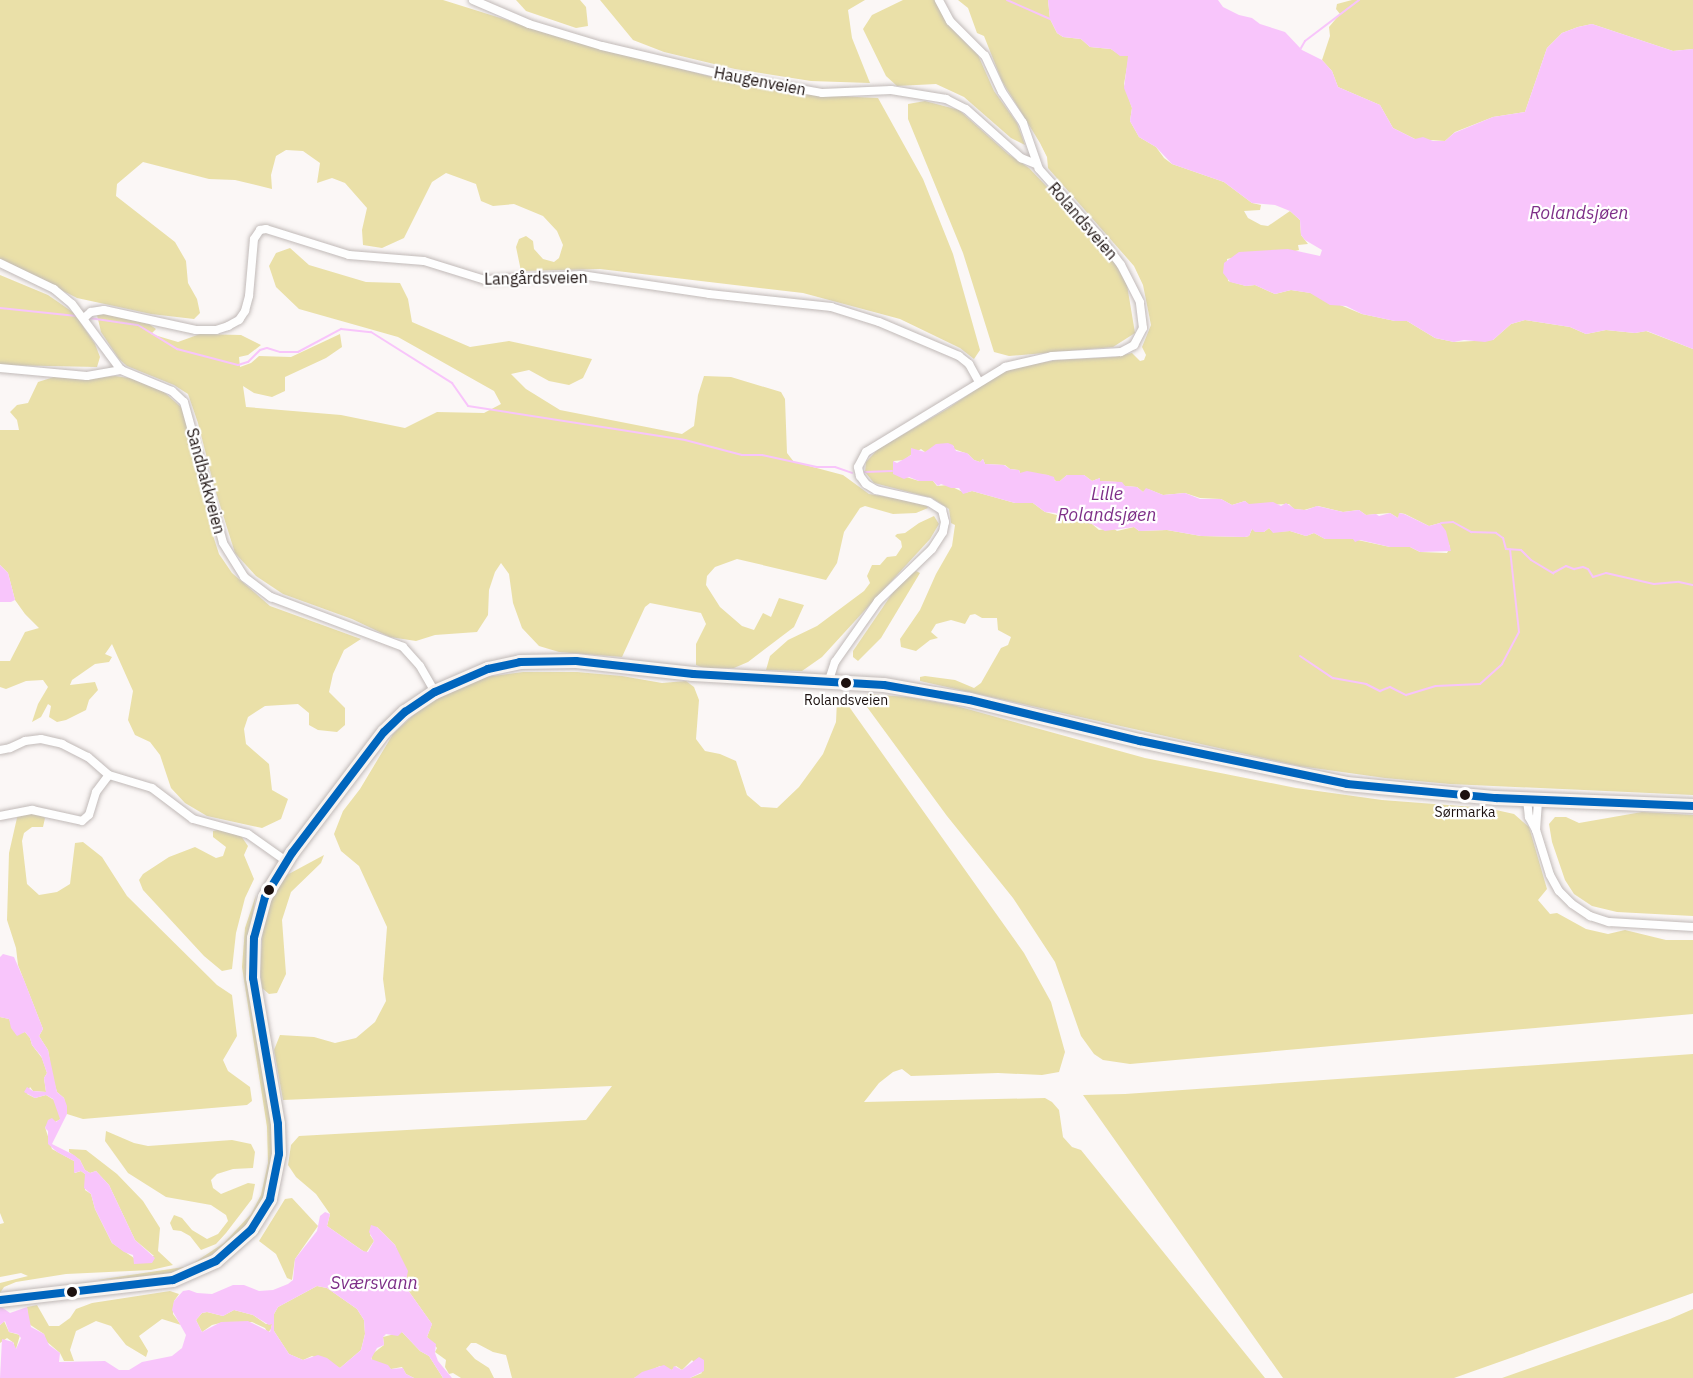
<!DOCTYPE html>
<html>
<head>
<meta charset="utf-8">
<style>
	body { margin:0 }
	#map { position:relative; width:1693px; height:1378px; overflow:hidden; background:#fbf7f6; font-family:"IBM Plex Sans",sans-serif }
	div>[style] { position:absolute }
	.green>* { inset:0; background:#eae0a8 }
	.water>* { inset:0; background:#f8c5fb }
	.stream>* { height:2px; margin:-1px; padding:0 1px; transform-origin:1px; border-radius:1px; background:#f8c5fb }
	.roads { filter:drop-shadow(0 0 2px #c1bab8) drop-shadow(0 0 2px #c1bab8) }
	.minor>* { height:8px; margin:-4px; padding:0 4px; transform-origin:4px; border-radius:4px; background:#fefefe }
	.primary>* { height:14px; margin:-7px; padding:0 7px; transform-origin:7px; border-radius:7px; background:#f7f3f0 }
	.bus-1>* { height:8px; margin:-4px; padding:0 4px; transform-origin:4px; border-radius:4px; background:#0065bd }
	.dots>* { width:16px; height:16px; translate:-50% -50%; box-sizing:border-box; border:3px solid #fff; border-radius:50% }
	span { translate:-50% -50%; white-space:nowrap; text-align:center; line-height:1.15; -webkit-text-stroke:4.5px #fff; paint-order:stroke }
	.bus-label { font-size:14px; color:#1c110f }
	.street-label { font-size:16px; color:#1c110f }
	.water-label { font-size:18px; color:#7e2f88; font-style:italic }
</style>
</head>
<body>
<div id="map">
	<div class="green">
		<i style="clip-path:polygon(0 0,443px 0,583px 44px,736px 83px,836px 96px,878px 98px,923px 179px,953px 254px,980px 350px,974px 359px,960px 348px,900px 319px,803px 293px,600px 269px,521px 271px,516px 247px,519px 239px,526px 236px,533px 241px,534px 249px,543px 259px,554px 262px,559px 258px,563px 245px,557px 231px,543px 216px,514px 204px,493px 206px,481px 201px,476px 184px,446px 173px,432px 182px,404px 238px,382px 248px,363px 245px,362px 230px,367px 208px,345px 183px,332px 178px,317px 183px,320px 163px,303px 151px,286px 150px,276px 156px,271px 175px,272px 189px,235px 180px,209px 179px,143px 162px,117px 184px,116px 196px,175px 242px,186px 261px,188px 283px,197px 299px,200px 313px,194px 319px,151px 314px,77px 298px,0 259px)"></i>
		<i style="clip-path:polygon(516px 0,580px 0,586px 7px,588px 26px,576px 28px,526px 11px)"></i>
		<i style="clip-path:polygon(600px 0,865px 0,848px 10px,852px 38px,870px 83px,811px 81px,735px 69px,664px 52px,633px 40px)"></i>
		<i style="clip-path:polygon(903px 0,935px 0,948px 25px,978px 55px,994px 91px,1017px 123px,1025px 145px,1011px 138px,964px 97px,936px 84px,897px 86px,886px 76px,863px 29px,872px 15px)"></i>
		<i style="clip-path:polygon(evenodd,958px 0,1048px 0,1050px 19px,1057px 33px,1063px 37px,1081px 39px,1090px 47px,1111px 49px,1120px 55px,1129px 56px,1124px 84px,1132px 108px,1130px 121px,1139px 137px,1156px 147px,1164px 158px,1172px 164px,1224px 182px,1252px 203px,1261px 205px,1260px 210px,1244px 211px,1248px 218px,1261px 225px,1268px 226px,1290px 211px,1300px 220px,1301px 235px,1308px 244px,1298px 245px,1299px 250px,1295px 251px,1264px 251px,1227px 259px,1228px 281px,1246px 286px,1255px 285px,1275px 294px,1291px 290px,1311px 293px,1362px 314px,1395px 321px,1407px 321px,1435px 338px,1454px 342px,1493px 340px,1511px 324px,1525px 320px,1570px 327px,1586px 334px,1606px 330px,1635px 333px,1646px 331px,1693px 349px,1693px 795px,1450px 784px,1385px 778px,1299px 766px,920px 681px,920px 677px,925px 676px,955px 680px,974px 688px,981px 683px,1001px 648px,1008px 645px,1011px 637px,998px 630px,997px 618px,982px 618px,975px 614px,970px 615px,965px 624px,951px 620px,936px 624px,931px 632px,938px 638px,930px 640px,916px 651px,901px 647px,900px 639px,920px 610px,936px 574px,952px 546px,955px 525px,951px 523px,949px 509px,932px 498px,874px 483px,865px 472px,866px 462px,878px 449px,947px 409px,999px 374px,1021px 366px,1057px 360px,1115px 357px,1132px 353px,1140px 361px,1144px 360px,1146px 355px,1142px 347px,1151px 325px,1143px 285px,1134px 266px,1048px 168px,1047px 157px,1040px 143px,1002px 81px,984px 36px,977px 33px,968px 8px,958px 0,954px 446px,954px 449px,968px 454px,974px 460px,980px 462px,983px 459px,985px 464px,1005px 465px,1010px 469px,1019px 470px,1020px 473px,1048px 475px,1056px 481px,1060px 481px,1067px 475px,1084px 475px,1092px 481px,1100px 478px,1100px 481px,1118px 482px,1125px 486px,1137px 487px,1143px 492px,1148px 489px,1163px 495px,1185px 493px,1200px 498px,1221px 499px,1232px 505px,1245px 501px,1249px 505px,1260px 505px,1289px 504px,1294px 509px,1304px 510px,1318px 506px,1343px 512px,1359px 510px,1366px 515px,1390px 513px,1398px 518px,1400px 513px,1405px 514px,1429px 526px,1440px 523px,1450px 547px,1447px 553px,1420px 552px,1410px 547px,1390px 547px,1353px 539px,1325px 539px,1314px 533px,1306px 536px,1290px 531px,1273px 532px,1269px 528px,1264px 532px,1252px 529px,1249px 536px,1245px 537px,1201px 536px,1167px 530px,1139px 531px,1134px 527px,1117px 531px,1113px 528px,1099px 530px,1092px 524px,1045px 512px,1033px 503px,1015px 503px,972px 491px,965px 493px,948px 485px,937px 486px,933px 481px,919px 481px,893px 473px,894px 461px,904px 460px,912px 454px,914px 449px,916px 452px,921px 449px,925px 452px,954px 446px)"></i>
		<i style="clip-path:polygon(1352px 0,1693px 0,1693px 49px,1673px 51px,1592px 24px,1578px 27px,1562px 33px,1547px 48px,1525px 112px,1493px 117px,1455px 132px,1445px 141px,1415px 139px,1393px 128px,1380px 105px,1338px 87px,1332px 71px,1322px 60px,1330px 36px,1329px 27px,1340px 14px,1336px 9px,1337px 4px)"></i>
		<i style="clip-path:polygon(925px 101px,959px 110px,1008px 154px,1029px 168px,1050px 190px,1116px 265px,1127px 285px,1135px 333px,1113px 347px,1009px 356px,994px 352px,963px 253px,908px 119px,908px 104px)"></i>
		<i style="clip-path:polygon(290px 248px,309px 265px,366px 282px,400px 283px,408px 299px,412px 322px,470px 347px,509px 341px,592px 359px,583px 378px,569px 385px,549px 381px,529px 370px,511px 374px,526px 389px,560px 410px,682px 434px,694px 426px,698px 395px,704px 376px,731px 377px,781px 392px,785px 399px,787px 453px,794px 462px,843px 475px,869px 494px,924px 503px,928px 508px,916px 513px,893px 514px,865px 506px,860px 508px,844px 532px,837px 563px,826px 580px,737px 559px,715px 567px,707px 576px,706px 585px,720px 607px,742px 626px,754px 630px,763px 613px,771px 617px,779px 598px,804px 605px,794px 627px,748px 662px,734px 668px,706px 669px,696px 665px,696px 644px,706px 624px,701px 613px,650px 603px,645px 607px,622px 657px,559px 652px,539px 646px,522px 628px,513px 603px,509px 574px,501px 563px,495px 572px,489px 590px,488px 615px,477px 632px,435px 635px,416px 641px,390px 637px,352px 619px,283px 594px,256px 576px,235px 553px,214px 486px,198px 423px,188px 394px,174px 385px,127px 366px,119px 359px,101px 332px,97px 315px,104px 313px,149px 324px,156px 329px,151px 334px,178px 342px,200px 334px,241px 335px,261px 345px,248px 355px,239px 357px,240px 367px,251px 363px,259px 356px,291px 357px,340px 334px,342px 347px,326px 358px,285px 377px,285px 391px,272px 397px,254px 393px,243px 386px,246px 407px,341px 415px,405px 428px,437px 412px,484px 413px,501px 404px,494px 391px,398px 337px,299px 309px,276px 287px,269px 266px,276px 253px)"></i>
		<i style="clip-path:polygon(0 275px,48px 295px,74px 313px,95px 344px,100px 357px,97px 367px,0 365px)"></i>
		<i style="clip-path:polygon(115px 376px,136px 379px,164px 392px,182px 408px,194px 446px,209px 523px,219px 554px,232px 573px,270px 606px,361px 639px,344px 650px,333px 674px,329px 692px,345px 708px,345px 725px,337px 732px,318px 730px,309px 725px,309px 713px,298px 704px,265px 706px,248px 717px,244px 729px,246px 744px,269px 764px,272px 790px,288px 799px,281px 819px,262px 828px,207px 816px,185px 803px,171px 788px,160px 755px,150px 742px,135px 735px,128px 720px,133px 691px,112px 644px,105px 654px,112px 657px,109px 662px,95px 664px,72px 680px,70px 685px,95px 682px,98px 690px,89px 700px,86px 710px,66px 720px,57px 722px,49px 717px,51px 706px,48px 704px,41px 717px,32px 722px,38px 704px,48px 687px,43px 680px,26px 681px,6px 689px,0 687px,0 661px,10px 661px,25px 632px,39px 628px,25px 614px,15px 600px,8px 573px,0 565px,0 494px,25px 500px,0 494px,0 430px,19px 430px,17px 420px,10px 412px,17px 405px,28px 403px,38px 382px,54px 377px,84px 379px)"></i>
		<i style="clip-path:polygon(934px 516px,939px 524px,930px 539px,822px 657px,802px 671px,766px 670px,770px 656px,788px 640px,817px 626px,864px 591px,870px 583px,867px 576px,872px 565px,880px 565px,887px 557px,896px 556px,902px 547px,901px 541px,895px 536px,897px 534px,905px 533px,919px 523px)"></i>
		<i style="clip-path:polygon(916px 571px,920px 573px,881px 638px,858px 661px,853px 657px,853px 651px,900px 582px)"></i>
		<i style="clip-path:polygon(523px 672px,577px 672px,622px 676px,662px 683px,686px 681px,694px 687px,699px 700px,696px 739px,705px 751px,720px 754px,736px 761px,747px 795px,761px 807px,777px 808px,799px 787px,823px 754px,836px 722px,837px 700px,845px 701px,1024px 953px,1051px 1002px,1065px 1052px,1059px 1072px,1042px 1075px,998px 1073px,911px 1076px,902px 1069px,893px 1072px,879px 1083px,864px 1102px,1045px 1098px,1052px 1102px,1059px 1110px,1063px 1137px,1072px 1147px,1081px 1150px,1265px 1378px,690px 1378px,702px 1373px,692px 1360px,682px 1370px,676px 1366px,672px 1370px,660px 1366px,634px 1378px,512px 1378px,506px 1355px,493px 1352px,476px 1343px,471px 1343px,466px 1349px,475px 1359px,489px 1368px,494px 1378px,461px 1378px,453px 1373px,449px 1374px,445px 1367px,446px 1360px,435px 1352px,437px 1348px,427px 1337px,432px 1324px,405px 1286px,408px 1279px,395px 1245px,377px 1227px,370px 1235px,374px 1241px,366px 1253px,327px 1226px,330px 1214px,316px 1194px,296px 1177px,288px 1165px,291px 1145px,299px 1136px,586px 1120px,612px 1086px,283px 1100px,274px 1050px,280px 1035px,314px 1037px,335px 1043px,356px 1038px,375px 1022px,386px 1001px,383px 979px,387px 927px,359px 866px,341px 851px,334px 834px,343px 811px,360px 789px,393px 734px,420px 709px,450px 692px,485px 677px)"></i>
		<i style="clip-path:polygon(868px 694px,908px 697px,953px 705px,1145px 758px,1296px 788px,1382px 800px,1487px 808px,1514px 814px,1529px 827px,1547px 889px,1538px 900px,1550px 914px,1557px 913px,1586px 929px,1608px 934px,1625px 930px,1666px 940px,1693px 940px,1693px 1014px,1130px 1064px,1103px 1060px,1094px 1054px,1081px 1036px,1055px 962px,1013px 898px,947px 816px,867px 707px,863px 699px)"></i>
		<i style="clip-path:polygon(19px 809px,31px 809px,45px 818px,43px 827px,32px 827px,24px 833px,22px 841px,27px 884px,39px 895px,57px 892px,70px 884px,75px 843px,83px 842px,102px 857px,127px 896px,217px 985px,232px 995px,237px 1036px,223px 1060px,228px 1071px,250px 1087px,252px 1101px,247px 1105px,83px 1119px,67px 1114px,64px 1098px,57px 1092px,52px 1075px,48px 1050px,39px 1036px,43px 1029px,18px 965px,16px 948px,7px 920px,9px 853px)"></i>
		<i style="clip-path:polygon(1642px 812px,1693px 815px,1693px 916px,1617px 912px,1592px 906px,1574px 894px,1565px 880px,1552px 842px,1549px 824px,1555px 817px,1566px 817px,1579px 823px)"></i>
		<i style="clip-path:polygon(222px 829px,239px 833px,248px 846px,244px 855px,254px 879px,245px 898px,236px 933px,232px 969px,222px 971px,204px 956px,143px 890px,139px 880px,143px 874px,169px 857px,195px 847px,216px 858px,223px 856px,226px 847px,213px 837px,213px 831px)"></i>
		<i style="clip-path:polygon(324px 855px,321px 863px,291px 892px,282px 920px,286px 974px,277px 993px,269px 994px,262px 988px,260px 972px,263px 925px,272px 896px,285px 876px)"></i>
		<i style="clip-path:polygon(256px 895px,250px 931px,275px 1146px,272px 1176px,258px 1211px,235px 1241px,198px 1265px,195px 1262px,224px 1243px,251px 1214px,261px 1195px,268px 1163px,267px 1127px,242px 967px,245px 928px)"></i>
		<i style="clip-path:polygon(0 1017px,9px 1019px,16px 1034px,25px 1032px,30px 1038px,32px 1045px,42px 1058px,47px 1073px,44px 1078px,46px 1092px,33px 1091px,30px 1087px,27px 1094px,35px 1098px,46px 1095px,54px 1100px,61px 1119px,45px 1127px,52px 1149px,74px 1161px,75px 1173px,81px 1171px,85px 1174px,85px 1190px,91px 1194px,95px 1209px,112px 1243px,134px 1258px,154px 1256px,135px 1240px,109px 1185px,96px 1171px,90px 1173px,85px 1170px,80px 1160px,69px 1152px,69px 1149px,86px 1150px,117px 1174px,143px 1201px,160px 1228px,158px 1251px,173px 1265px,151px 1270px,66px 1274px,16px 1282px,4px 1287px,0 1293px,0 1283px,28px 1276px,21px 1273px,0 1277px,0 1224px,4px 1223px,0 1213px)"></i>
		<i style="clip-path:polygon(1693px 1054px,1693px 1293px,1454px 1378px,1283px 1378px,1083px 1095px,1125px 1094px)"></i>
		<i style="clip-path:polygon(106px 1131px,134px 1143px,148px 1146px,232px 1140px,251px 1144px,255px 1152px,253px 1168px,233px 1169px,217px 1174px,211px 1180px,213px 1188px,221px 1194px,248px 1183px,255px 1184px,252px 1199px,226px 1233px,216px 1244px,201px 1250px,190px 1236px,181px 1231px,173px 1230px,170px 1223px,174px 1215px,182px 1218px,192px 1230px,207px 1239px,218px 1234px,228px 1221px,226px 1215px,211px 1205px,166px 1197px,128px 1173px,105px 1141px)"></i>
		<i style="clip-path:polygon(292px 1198px,318px 1226px,295px 1259px,292px 1280px,287px 1278px,276px 1254px,259px 1241px,285px 1199px)"></i>
		<i style="clip-path:polygon(184px 1267px,184px 1270px,162px 1277px,97px 1280px)"></i>
		<i style="clip-path:polygon(317px 1286px,327px 1288px,357px 1309px,364px 1320px,365px 1334px,361px 1350px,340px 1368px,312px 1356px,303px 1360px,289px 1354px,274px 1331px,274px 1314px,278px 1307px)"></i>
		<i style="clip-path:polygon(170px 1291px,179px 1294px,174px 1301px,173px 1314px,181px 1325px,162px 1319px,139px 1336px,148px 1351px,146px 1357px,126px 1345px,111px 1326px,96px 1321px,76px 1331px,70px 1350px,74px 1361px,64px 1361px,60px 1353px,46px 1341px,44px 1334px,29px 1324px,27px 1307px,37px 1305px,49px 1326px,59px 1326px,70px 1318px,76px 1309px,92px 1303px)"></i>
		<i style="clip-path:polygon(1693px 1309px,1693px 1378px,1502px 1378px,1670px 1319px)"></i>
		<i style="clip-path:polygon(234px 1310px,253px 1315px,266px 1324px,272px 1324px,271px 1329px,268px 1333px,265px 1328px,252px 1322px,224px 1322px,212px 1325px,202px 1332px,196px 1320px,202px 1313px,207px 1312px,223px 1316px)"></i>
		<i style="clip-path:polygon(4px 1321px,9px 1332px,20px 1335px,16px 1349px,13px 1347px,14px 1343px,7px 1338px,0 1343px,0 1325px)"></i>
		<i style="clip-path:polygon(402px 1332px,420px 1351px,429px 1356px,443px 1378px,414px 1378px,406px 1374px,402px 1367px,391px 1369px,372px 1361px,371px 1355px,384px 1345px,383px 1337px)"></i>
	</div>
	<div class="water">
		<i style="clip-path:polygon(1048px 0,1218px 0,1223px 7px,1239px 15px,1252px 18px,1260px 24px,1285px 32px,1302px 50px,1322px 60px,1332px 71px,1338px 87px,1380px 105px,1393px 128px,1415px 139px,1423px 137px,1433px 141px,1445px 141px,1454px 133px,1493px 117px,1525px 112px,1547px 48px,1562px 33px,1578px 27px,1592px 24px,1673px 51px,1693px 49px,1693px 349px,1647px 331px,1635px 333px,1606px 330px,1586px 334px,1570px 327px,1525px 320px,1511px 324px,1493px 340px,1485px 342px,1464px 340px,1454px 342px,1435px 338px,1407px 321px,1395px 321px,1362px 314px,1346px 306px,1330px 305px,1310px 293px,1291px 290px,1275px 294px,1255px 285px,1246px 286px,1230px 282px,1223px 273px,1224px 263px,1239px 252px,1288px 249px,1320px 256px,1322px 250px,1305px 240px,1301px 235px,1300px 220px,1290px 211px,1275px 205px,1252px 203px,1224px 182px,1172px 164px,1156px 147px,1139px 137px,1130px 121px,1132px 108px,1124px 88px,1128px 56px,1120px 56px,1111px 49px,1090px 47px,1081px 39px,1063px 37px,1057px 33px,1050px 19px)"></i>
		<i style="clip-path:polygon(948px 443px,953px 445px,956px 451px,967px 453px,974px 460px,980px 462px,983px 459px,985px 464px,1004px 465px,1010px 469px,1019px 470px,1020px 473px,1027px 471px,1048px 475px,1054px 477px,1055px 481px,1060px 481px,1067px 475px,1084px 475px,1092px 481px,1100px 478px,1100px 481px,1122px 482px,1125px 486px,1137px 487px,1143px 492px,1146px 488px,1163px 495px,1185px 493px,1200px 499px,1221px 499px,1232px 505px,1245px 501px,1249px 504px,1273px 502px,1281px 506px,1286px 503px,1295px 509px,1306px 510px,1317px 506px,1343px 512px,1359px 510px,1366px 515px,1376px 514px,1379px 516px,1390px 513px,1398px 518px,1399px 513px,1404px 514px,1429px 526px,1440px 523px,1446px 531px,1451px 551px,1420px 552px,1410px 547px,1390px 547px,1360px 540px,1355px 542px,1353px 539px,1325px 539px,1314px 533px,1306px 536px,1290px 531px,1273px 533px,1269px 528px,1264px 532px,1255px 532px,1252px 529px,1249px 536px,1245px 537px,1201px 536px,1167px 530px,1139px 531px,1134px 527px,1105px 531px,1092px 524px,1061px 518px,1056px 513px,1045px 512px,1033px 503px,1015px 503px,972px 491px,963px 494px,959px 488px,951px 488px,941px 484px,938px 486px,933px 481px,919px 481px,909px 477px,904px 479px,893px 474px,893px 461px,897px 463px,911px 455px,911px 448px,925px 452px,936px 444px)"></i>
		<i style="clip-path:polygon(0 565px,8px 573px,15px 600px,11px 602px,0 602px)"></i>
		<i style="clip-path:polygon(3px 954px,14px 957px,24px 980px,43px 1029px,39px 1036px,48px 1050px,57px 1092px,64px 1098px,67px 1106px,67px 1114px,52px 1144px,74px 1155px,80px 1160px,85px 1170px,90px 1173px,96px 1171px,109px 1185px,135px 1240px,155px 1258px,152px 1263px,134px 1264px,133px 1255px,124px 1252px,112px 1243px,95px 1209px,91px 1194px,84px 1188px,85px 1174px,81px 1171px,74px 1173px,74px 1161px,57px 1152px,48px 1144px,48px 1131px,45px 1128px,48px 1120px,52px 1118px,56px 1122px,60px 1119px,53px 1099px,46px 1095px,35px 1098px,24px 1092px,27px 1087px,33px 1091px,46px 1092px,44px 1078px,47px 1073px,41px 1056px,32px 1045px,30px 1038px,25px 1032px,17px 1036px,11px 1028px,9px 1019px,0 1017px,0 957px)"></i>
		<i style="clip-path:polygon(evenodd,325px 1212px,330px 1214px,327px 1226px,363px 1251px,368px 1252px,374px 1241px,369px 1232px,371px 1225px,377px 1227px,395px 1245px,408px 1271px,405px 1286px,432px 1324px,427px 1337px,436px 1344px,435px 1353px,438px 1361px,452px 1378px,443px 1378px,429px 1356px,420px 1351px,402px 1332px,398px 1336px,386px 1334px,383px 1337px,384px 1345px,377px 1348px,371px 1359px,388px 1365px,391px 1369px,403px 1368px,406px 1374px,414px 1378px,0 1378px,2px 1339px,13px 1342px,16px 1349px,21px 1338px,18px 1334px,9px 1332px,5px 1321px,0 1325px,0 1306px,10px 1313px,27px 1307px,31px 1327px,44px 1334px,49px 1345px,60px 1353px,59px 1362px,105px 1361px,119px 1370px,129px 1370px,142px 1362px,172px 1356px,182px 1348px,186px 1335px,172px 1310px,174px 1301px,183px 1291px,189px 1290px,197px 1293px,212px 1294px,233px 1285px,244px 1285px,259px 1291px,273px 1290px,288px 1284px,293px 1280px,295px 1259px,317px 1231px,320px 1216px,325px 1212px,317px 1286px,327px 1288px,357px 1309px,364px 1320px,365px 1334px,361px 1350px,340px 1368px,327px 1358px,318px 1355px,303px 1360px,289px 1354px,274px 1331px,274px 1314px,278px 1307px,317px 1286px,325px 1212px,234px 1310px,253px 1315px,269px 1325px,272px 1324px,270px 1332px,248px 1321px,221px 1322px,202px 1332px,196px 1320px,202px 1313px,207px 1312px,223px 1316px,234px 1310px)"></i>
		<i style="clip-path:polygon(699px 1357px,704px 1360px,704px 1371px,690px 1378px,634px 1378px,642px 1372px,664px 1365px,672px 1370px,674px 1366px,682px 1370px)"></i>
	</div>
	<div class="stream">
		<i style="left:1007px;top:0;width:47px;rotate:23.8deg"></i>
		<i style="left:1301px;top:48px;width:8px;rotate:-60deg"></i>
		<i style="left:1305px;top:41px;width:68px;rotate:-37.2deg"></i>
		<i style="left:0;top:308px;width:77px;rotate:5.9deg"></i>
		<i style="left:89px;top:318px;width:49px;rotate:8.1deg"></i>
		<i style="left:138px;top:325px;width:46px;rotate:31.6deg"></i>
		<i style="left:177px;top:349px;width:63px;rotate:14.7deg"></i>
		<i style="left:238px;top:365px;width:10px;rotate:-17deg"></i>
		<i style="left:248px;top:362px;width:17px;rotate:-45deg"></i>
		<i style="left:260px;top:350px;width:7px;rotate:-16deg"></i>
		<i style="left:267px;top:348px;width:14px;rotate:17deg"></i>
		<i style="left:280px;top:352px;width:18px"></i>
		<i style="left:298px;top:352px;width:49px;rotate:-28.1deg"></i>
		<i style="left:341px;top:329px;width:30px;rotate:6deg"></i>
		<i style="left:371px;top:332px;width:96px;rotate:32.2deg"></i>
		<i style="left:452px;top:383px;width:28px;rotate:55deg"></i>
		<i style="left:468px;top:406px;width:220px;rotate:8.9deg"></i>
		<i style="left:685px;top:440px;width:59px;rotate:14.7deg"></i>
		<i style="left:742px;top:455px;width:20px"></i>
		<i style="left:762px;top:455px;width:56px;rotate:12.3deg"></i>
		<i style="left:817px;top:467px;width:18px"></i>
		<i style="left:835px;top:467px;width:18px;rotate:19deg"></i>
		<i style="left:865px;top:472px;width:27px;rotate:-2deg"></i>
		<i style="left:1441px;top:523px;width:12px;rotate:-5deg"></i>
		<i style="left:1453px;top:522px;width:21px;rotate:29deg"></i>
		<i style="left:1471px;top:532px;width:25px;rotate:2deg"></i>
		<i style="left:1496px;top:533px;width:9px;rotate:36deg"></i>
		<i style="left:1503px;top:538px;width:11px;rotate:75deg"></i>
		<i style="left:1506px;top:549px;width:15px;rotate:4deg"></i>
		<i style="left:1521px;top:550px;width:14px;rotate:45deg"></i>
		<i style="left:1531px;top:560px;width:26px;rotate:31deg"></i>
		<i style="left:1553px;top:573px;width:15px;rotate:-28deg"></i>
		<i style="left:1566px;top:566px;width:9px;rotate:21deg"></i>
		<i style="left:1574px;top:569px;width:9px;rotate:-13deg"></i>
		<i style="left:1583px;top:567px;width:5px;rotate:22deg"></i>
		<i style="left:1588px;top:569px;width:9px;rotate:58deg"></i>
		<i style="left:1593px;top:577px;width:14px;rotate:-17deg"></i>
		<i style="left:1606px;top:573px;width:49px;rotate:12.9deg"></i>
		<i style="left:1654px;top:584px;width:25px;rotate:-5deg"></i>
		<i style="left:1679px;top:582px;width:14px;rotate:12deg"></i>
		<i style="left:1300px;top:656px;width:40px;rotate:34deg"></i>
		<i style="left:1333px;top:678px;width:34px;rotate:10deg"></i>
		<i style="left:1366px;top:684px;width:16px;rotate:27deg"></i>
		<i style="left:1380px;top:691px;width:11px;rotate:-22deg"></i>
		<i style="left:1390px;top:687px;width:18px;rotate:27deg"></i>
		<i style="left:1406px;top:695px;width:31px;rotate:-17deg"></i>
		<i style="left:1436px;top:686px;width:44px;rotate:-2.6deg"></i>
		<i style="left:1480px;top:684px;width:30px;rotate:-42deg"></i>
		<i style="left:1502px;top:664px;width:36px;rotate:-62deg"></i>
		<i style="left:1519px;top:632px;width:83px;rotate:-96.2deg"></i>
	</div>
	<div class="roads">
		<div class="minor">
			<i style="left:473px;top:0;width:61px;rotate:23.2deg"></i>
			<i style="left:529px;top:24px;width:76px;rotate:16.8deg"></i>
			<i style="left:602px;top:46px;width:135px;rotate:13.3deg"></i>
			<i style="left:733px;top:77px;width:90px;rotate:10.2deg"></i>
			<i style="left:822px;top:93px;width:69px;rotate:-2.5deg"></i>
			<i style="left:891px;top:90px;width:56px;rotate:9.3deg"></i>
			<i style="left:946px;top:99px;width:22px;rotate:27deg"></i>
			<i style="left:966px;top:109px;width:74px;rotate:41.7deg"></i>
			<i style="left:1021px;top:158px;width:16px;rotate:22deg"></i>
			<i style="left:0;top:263px;width:60px;rotate:25.7deg"></i>
			<i style="left:54px;top:289px;width:23px;rotate:40deg"></i>
			<i style="left:72px;top:304px;width:82px;rotate:53.4deg"></i>
			<i style="left:121px;top:370px;width:55px;rotate:22.4deg"></i>
			<i style="left:172px;top:391px;width:16px;rotate:43deg"></i>
			<i style="left:184px;top:402px;width:146px;rotate:74.5deg"></i>
			<i style="left:223px;top:543px;width:40px;rotate:58deg"></i>
			<i style="left:244px;top:577px;width:34px;rotate:37deg"></i>
			<i style="left:271px;top:597px;width:141px;rotate:20.7deg"></i>
			<i style="left:403px;top:647px;width:25px;rotate:48deg"></i>
			<i style="left:420px;top:666px;width:30px;rotate:60deg"></i>
			<i style="left:84px;top:318px;width:9px;rotate:-41deg"></i>
			<i style="left:91px;top:312px;width:13px;rotate:-9deg"></i>
			<i style="left:104px;top:310px;width:94px;rotate:12.3deg"></i>
			<i style="left:196px;top:330px;width:20px"></i>
			<i style="left:216px;top:330px;width:13px;rotate:-18deg"></i>
			<i style="left:228px;top:326px;width:13px;rotate:-29deg"></i>
			<i style="left:239px;top:320px;width:11px;rotate:-56deg"></i>
			<i style="left:245px;top:311px;width:16px;rotate:-75deg"></i>
			<i style="left:249px;top:296px;width:57px;rotate:-85deg"></i>
			<i style="left:254px;top:239px;width:11px;rotate:-56deg"></i>
			<i style="left:260px;top:230px;width:6px;rotate:-9deg"></i>
			<i style="left:266px;top:229px;width:87px;rotate:17.4deg"></i>
			<i style="left:349px;top:255px;width:75px;rotate:4.6deg"></i>
			<i style="left:424px;top:261px;width:64px;rotate:17.3deg"></i>
			<i style="left:485px;top:280px;width:96px;rotate:-3deg"></i>
			<i style="left:581px;top:275px;width:129px;rotate:8.4deg"></i>
			<i style="left:709px;top:294px;width:123px;rotate:6.1deg"></i>
			<i style="left:831px;top:307px;width:50px;rotate:17.4deg"></i>
			<i style="left:879px;top:322px;width:87px;rotate:23deg"></i>
			<i style="left:959px;top:356px;width:13px;rotate:39deg"></i>
			<i style="left:969px;top:364px;width:21px;rotate:61deg"></i>
			<i style="left:0;top:368px;width:87px;rotate:5.3deg"></i>
			<i style="left:87px;top:376px;width:35px;rotate:-10deg"></i>
			<i style="left:829px;top:680px;width:19px;rotate:-72deg"></i>
			<i style="left:835px;top:662px;width:75px;rotate:-54.8deg"></i>
			<i style="left:878px;top:601px;width:75px;rotate:-43.9deg"></i>
			<i style="left:932px;top:549px;width:20px;rotate:-57deg"></i>
			<i style="left:943px;top:532px;width:10px;rotate:-79deg"></i>
			<i style="left:945px;top:522px;width:12px;rotate:-104deg"></i>
			<i style="left:942px;top:510px;width:15px;rotate:-148deg"></i>
			<i style="left:929px;top:502px;width:54px;rotate:-167.2deg"></i>
			<i style="left:876px;top:490px;width:12px;rotate:-149deg"></i>
			<i style="left:866px;top:484px;width:10px;rotate:-127deg"></i>
			<i style="left:860px;top:476px;width:9px;rotate:-103deg"></i>
			<i style="left:858px;top:467px;width:17px;rotate:-62deg"></i>
			<i style="left:866px;top:452px;width:163px;rotate:-31.4deg"></i>
			<i style="left:1005px;top:367px;width:48px;rotate:-13.2deg"></i>
			<i style="left:1052px;top:356px;width:69px;rotate:-3.3deg"></i>
			<i style="left:1121px;top:352px;width:15px;rotate:-28deg"></i>
			<i style="left:1134px;top:345px;width:19px;rotate:-62deg"></i>
			<i style="left:1143px;top:328px;width:26px;rotate:-97deg"></i>
			<i style="left:1140px;top:302px;width:42px;rotate:-117.2deg"></i>
			<i style="left:1121px;top:265px;width:38px;rotate:-127deg"></i>
			<i style="left:1098px;top:235px;width:89px;rotate:-131.8deg"></i>
			<i style="left:1039px;top:169px;width:49px;rotate:-109.2deg"></i>
			<i style="left:1023px;top:123px;width:37px;rotate:-124deg"></i>
			<i style="left:1002px;top:92px;width:40px;rotate:-115deg"></i>
			<i style="left:985px;top:56px;width:49px;rotate:-135deg"></i>
			<i style="left:950px;top:21px;width:24px;rotate:-118deg"></i>
			<i style="left:0;top:750px;width:10px;rotate:-11deg"></i>
			<i style="left:10px;top:748px;width:17px;rotate:-25deg"></i>
			<i style="left:25px;top:741px;width:16px;rotate:-7deg"></i>
			<i style="left:41px;top:739px;width:22px;rotate:13deg"></i>
			<i style="left:62px;top:744px;width:29px;rotate:27deg"></i>
			<i style="left:88px;top:757px;width:28px;rotate:41deg"></i>
			<i style="left:1527px;top:799px;width:18px;rotate:84deg"></i>
			<i style="left:1529px;top:817px;width:15px;rotate:62deg"></i>
			<i style="left:1536px;top:830px;width:47px;rotate:72.7deg"></i>
			<i style="left:1550px;top:875px;width:18px;rotate:61deg"></i>
			<i style="left:1559px;top:891px;width:18px;rotate:45deg"></i>
			<i style="left:1572px;top:904px;width:22px;rotate:34deg"></i>
			<i style="left:1590px;top:916px;width:20px;rotate:18deg"></i>
			<i style="left:1609px;top:922px;width:84px;rotate:3.4deg"></i>
			<i style="left:0;top:816px;width:33px;rotate:-11deg"></i>
			<i style="left:32px;top:810px;width:51px;rotate:12.4deg"></i>
			<i style="left:82px;top:821px;width:9px;rotate:-41deg"></i>
			<i style="left:89px;top:815px;width:24px;rotate:-73deg"></i>
			<i style="left:96px;top:792px;width:21px;rotate:-53deg"></i>
			<i style="left:109px;top:775px;width:45px;rotate:16.8deg"></i>
			<i style="left:152px;top:788px;width:51px;rotate:37.1deg"></i>
			<i style="left:193px;top:819px;width:57px;rotate:15.3deg"></i>
			<i style="left:248px;top:834px;width:47px;rotate:35.4deg"></i>
			<i style="left:1536px;top:830px;width:30px;rotate:-86deg"></i>
		</div>
		<div class="primary">
			<i style="left:0;top:1300px;width:174px;rotate:-6.6deg"></i>
			<i style="left:173px;top:1280px;width:47px;rotate:-23.8deg"></i>
			<i style="left:216px;top:1261px;width:47px;rotate:-41.5deg"></i>
			<i style="left:251px;top:1230px;width:36px;rotate:-58deg"></i>
			<i style="left:270px;top:1199px;width:46px;rotate:-78.7deg"></i>
			<i style="left:279px;top:1154px;width:30px;rotate:-92deg"></i>
			<i style="left:278px;top:1124px;width:148px;rotate:-99.7deg"></i>
			<i style="left:253px;top:978px;width:40px;rotate:-88.6deg"></i>
			<i style="left:254px;top:938px;width:42px;rotate:-75deg"></i>
			<i style="left:265px;top:897px;width:52px;rotate:-58.5deg"></i>
			<i style="left:292px;top:853px;width:152px;rotate:-52.8deg"></i>
			<i style="left:384px;top:732px;width:29px;rotate:-44deg"></i>
			<i style="left:405px;top:712px;width:36px;rotate:-34deg"></i>
			<i style="left:435px;top:692px;width:58px;rotate:-23.5deg"></i>
			<i style="left:488px;top:669px;width:33px;rotate:-12deg"></i>
			<i style="left:520px;top:662px;width:56px;rotate:-1deg"></i>
			<i style="left:576px;top:661px;width:118px;rotate:6.3deg"></i>
			<i style="left:693px;top:674px;width:191px;rotate:3.3deg"></i>
			<i style="left:884px;top:685px;width:87px;rotate:9.9deg"></i>
			<i style="left:970px;top:700px;width:175px;rotate:13.6deg"></i>
			<i style="left:1140px;top:741px;width:211px;rotate:11.7deg"></i>
			<i style="left:1347px;top:784px;width:150px;rotate:5.4deg"></i>
			<i style="left:1496px;top:798px;width:197px;rotate:2.3deg"></i>
		</div>
	</div>
	<div class="bus-1">
		<i style="left:0;top:1300px;width:174px;rotate:-6.6deg"></i>
		<i style="left:173px;top:1280px;width:47px;rotate:-23.8deg"></i>
		<i style="left:216px;top:1261px;width:47px;rotate:-41.5deg"></i>
		<i style="left:251px;top:1230px;width:36px;rotate:-58deg"></i>
		<i style="left:270px;top:1199px;width:46px;rotate:-78.7deg"></i>
		<i style="left:279px;top:1154px;width:30px;rotate:-92deg"></i>
		<i style="left:278px;top:1124px;width:148px;rotate:-99.7deg"></i>
		<i style="left:253px;top:978px;width:40px;rotate:-88.6deg"></i>
		<i style="left:254px;top:938px;width:42px;rotate:-75deg"></i>
		<i style="left:265px;top:897px;width:52px;rotate:-58.5deg"></i>
		<i style="left:292px;top:853px;width:152px;rotate:-52.8deg"></i>
		<i style="left:384px;top:732px;width:29px;rotate:-44deg"></i>
		<i style="left:405px;top:712px;width:36px;rotate:-34deg"></i>
		<i style="left:435px;top:692px;width:58px;rotate:-23.5deg"></i>
		<i style="left:488px;top:669px;width:33px;rotate:-12deg"></i>
		<i style="left:520px;top:662px;width:56px;rotate:-1deg"></i>
		<i style="left:576px;top:661px;width:118px;rotate:6.3deg"></i>
		<i style="left:693px;top:674px;width:191px;rotate:3.3deg"></i>
		<i style="left:884px;top:685px;width:87px;rotate:9.9deg"></i>
		<i style="left:970px;top:700px;width:175px;rotate:13.6deg"></i>
		<i style="left:1140px;top:741px;width:211px;rotate:11.7deg"></i>
		<i style="left:1347px;top:784px;width:150px;rotate:5.4deg"></i>
		<i style="left:1496px;top:798px;width:197px;rotate:2.3deg"></i>
	</div>
	<div class="dots">
		<i style="left:846px;top:683px;background:#1c110f"></i>
		<i style="left:1465px;top:795px;background:#1c110f"></i>
		<i style="left:269px;top:890px;background:#1c110f"></i>
		<i style="left:72px;top:1292px;background:#1c110f"></i>
	</div>
	<div class="bus-label">
		<span style="left:846px;top:700px">Rolandsveien</span>
		<span style="left:1465px;top:812px">Sørmarka</span>
	</div>
	<div class="street-label">
		<span style="left:760px;top:81px;rotate:11deg">Haugenveien</span>
		<span style="left:1083px;top:221px;rotate:49deg">Rolandsveien</span>
		<span style="left:536px;top:278px;rotate:-1deg">Langårdsveien</span>
		<span style="left:206px;top:481px;rotate:75deg">Sandbakkveien</span>
	</div>
	<div class="water-label">
		<span style="left:1579px;top:213px">Rolandsjøen</span>
		<span style="left:1107px;top:505px">Lille<br>Rolandsjøen</span>
		<span style="left:374px;top:1283px">Sværsvann</span>
	</div>
</div>
</body>
</html>
